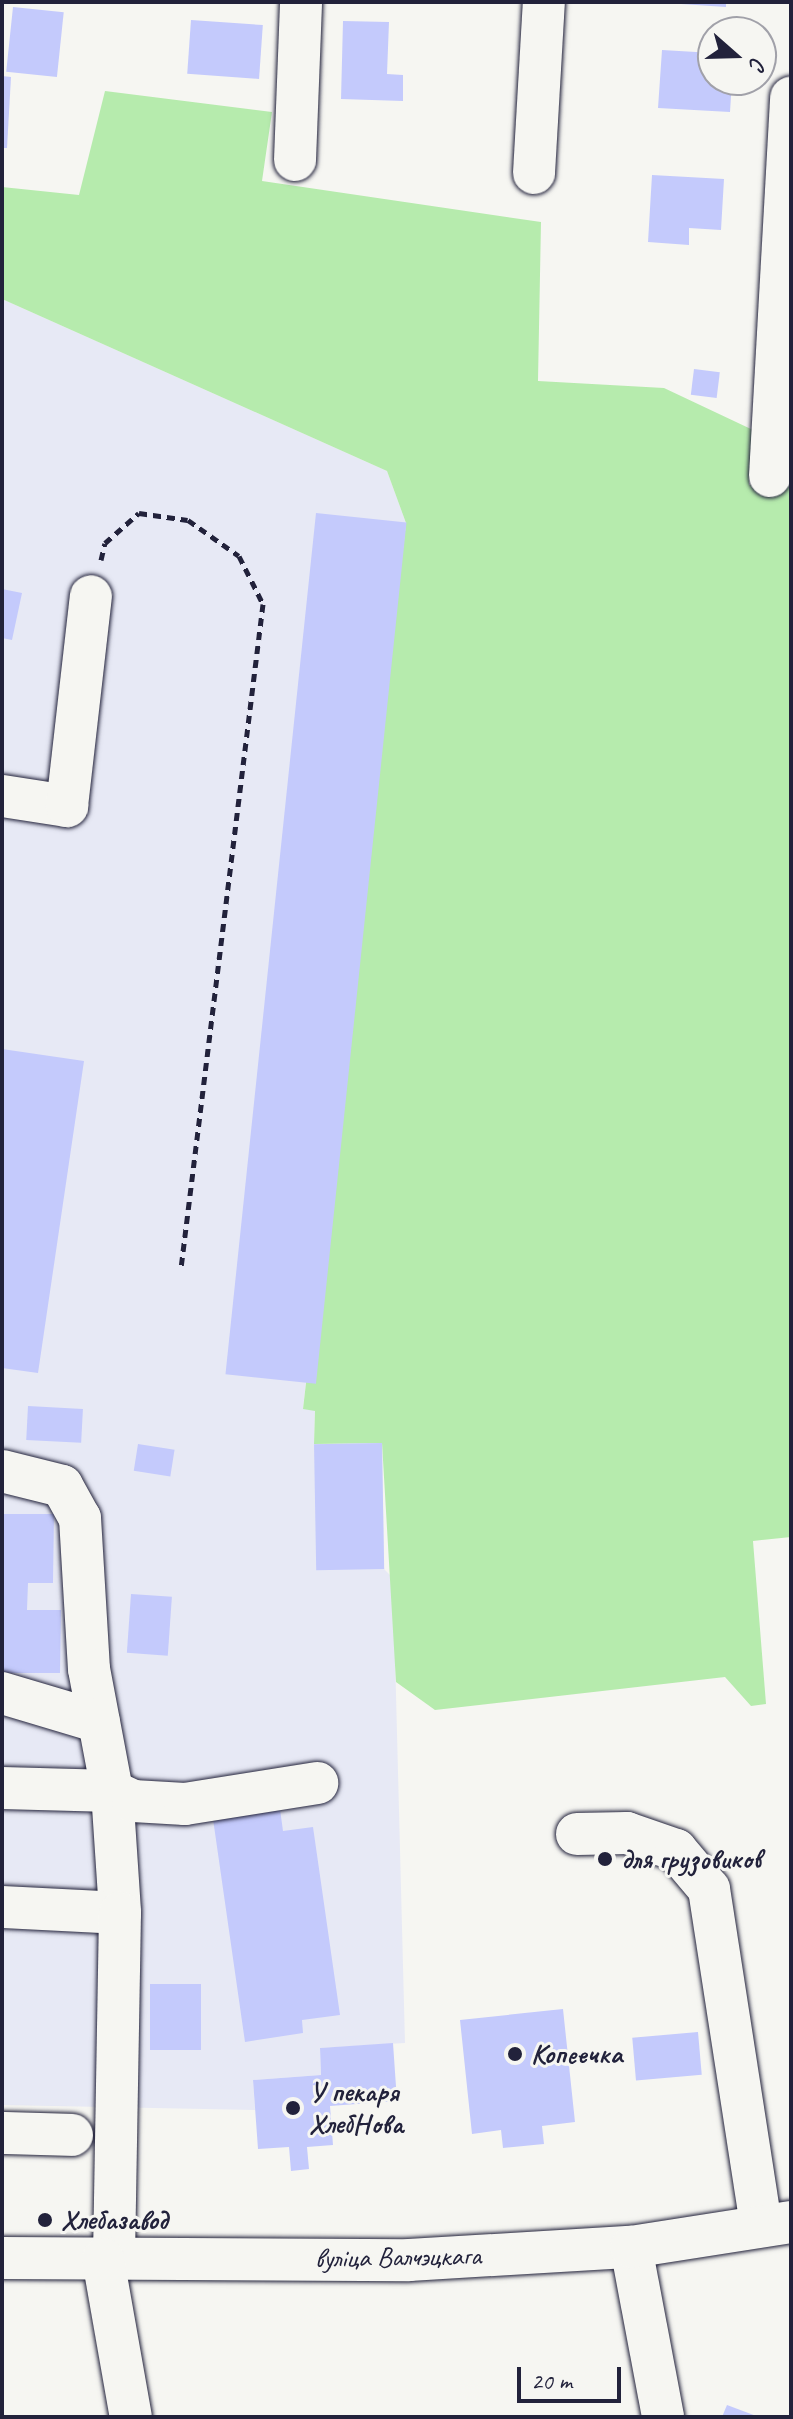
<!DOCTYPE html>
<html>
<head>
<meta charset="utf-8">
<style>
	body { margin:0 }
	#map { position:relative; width:793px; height:2419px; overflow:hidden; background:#f6f6f2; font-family:Caveat,sans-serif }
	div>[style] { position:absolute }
	.built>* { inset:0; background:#e7e9f5 }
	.green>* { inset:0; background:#b6ebad }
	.building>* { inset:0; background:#c4cafc; transform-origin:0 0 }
	.path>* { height:5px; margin-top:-2.5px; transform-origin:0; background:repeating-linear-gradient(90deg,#22223b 0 8px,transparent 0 14px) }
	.roads { filter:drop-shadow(0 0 2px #22223b) drop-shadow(0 0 2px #22223b) }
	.minor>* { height:42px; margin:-21px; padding:0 21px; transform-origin:21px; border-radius:21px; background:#f6f6f2 }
	.dots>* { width:22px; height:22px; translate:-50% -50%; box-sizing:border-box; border:4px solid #f6f6f2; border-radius:50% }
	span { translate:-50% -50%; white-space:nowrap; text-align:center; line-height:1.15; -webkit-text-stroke:6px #f6f6f2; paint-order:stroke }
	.poi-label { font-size:28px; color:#22223b; font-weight:700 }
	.left { translate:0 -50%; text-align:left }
	.street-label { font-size:28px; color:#22223b }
	.frame { position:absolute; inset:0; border:4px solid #22223b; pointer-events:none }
	.north { position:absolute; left:697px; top:16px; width:80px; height:80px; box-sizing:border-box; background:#f6f6f2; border:2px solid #a1a1a9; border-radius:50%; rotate:110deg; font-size:22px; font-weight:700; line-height:32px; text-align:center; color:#22223b }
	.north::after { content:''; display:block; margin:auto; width:28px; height:36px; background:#22223b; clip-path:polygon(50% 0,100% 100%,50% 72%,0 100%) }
	.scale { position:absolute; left:517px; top:2367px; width:104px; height:36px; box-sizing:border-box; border:4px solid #22223b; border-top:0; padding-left:10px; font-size:24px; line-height:28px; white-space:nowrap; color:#22223b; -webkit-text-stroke:6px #f6f6f2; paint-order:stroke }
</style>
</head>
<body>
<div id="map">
	<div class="built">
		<i style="clip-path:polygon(2px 299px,387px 471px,406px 523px,303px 1408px,315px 1410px,314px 1444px,382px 1443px,384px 1569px,393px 1578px,405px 2043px,320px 2048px,321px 2075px,253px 2080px,255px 2110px,2px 2105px)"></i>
	</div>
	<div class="green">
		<i style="clip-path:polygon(105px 91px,272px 112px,262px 181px,541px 222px,538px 381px,664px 388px,753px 430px,749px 485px,791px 484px,791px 1537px,753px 1541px,766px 1704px,751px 1706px,725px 1677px,435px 1710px,396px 1682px,382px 1443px,314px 1444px,315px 1411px,303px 1409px,406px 523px,387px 471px,2px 299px,2px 187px,79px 195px)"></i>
	</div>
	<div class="building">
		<i style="clip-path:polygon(681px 2px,726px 2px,726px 7px,681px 4px)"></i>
		<i style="left:13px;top:7px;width:51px;height:65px;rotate:6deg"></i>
		<i style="left:191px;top:20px;width:72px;height:54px;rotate:4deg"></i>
		<i style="clip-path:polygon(343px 21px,389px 22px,387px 74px,403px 75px,403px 101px,341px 99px)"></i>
		<i style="clip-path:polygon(662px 50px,713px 53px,713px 80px,732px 80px,730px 112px,658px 108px)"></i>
		<i style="clip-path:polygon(2px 76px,11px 77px,7px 148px,2px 148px)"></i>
		<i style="clip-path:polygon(652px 175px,724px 179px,721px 230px,689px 228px,689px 245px,648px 242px)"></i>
		<i style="left:694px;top:369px;width:26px;height:26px;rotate:7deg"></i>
		<i style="left:316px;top:513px;width:91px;height:866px;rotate:6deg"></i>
		<i style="clip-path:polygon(2px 589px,22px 593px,12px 640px,2px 638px)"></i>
		<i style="clip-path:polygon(2px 1049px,84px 1061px,38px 1373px,2px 1368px)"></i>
		<i style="left:28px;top:1406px;width:55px;height:34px;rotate:3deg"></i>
		<i style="left:382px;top:1443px;width:126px;height:68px;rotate:89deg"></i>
		<i style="left:138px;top:1444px;width:37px;height:27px;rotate:9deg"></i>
		<i style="clip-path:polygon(2px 1514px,54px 1514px,53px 1583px,28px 1583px,27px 1610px,61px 1610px,60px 1673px,2px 1673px)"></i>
		<i style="left:131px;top:1594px;width:41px;height:59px;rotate:4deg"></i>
		<i style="clip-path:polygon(280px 1809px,283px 1831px,313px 1827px,340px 2015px,302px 2020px,303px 2033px,245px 2042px,213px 1819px)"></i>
		<i style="left:150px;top:1984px;width:51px;height:66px"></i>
		<i style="clip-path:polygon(563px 2009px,575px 2122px,542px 2126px,544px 2144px,503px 2148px,501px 2130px,472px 2134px,460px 2020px)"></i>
		<i style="left:698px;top:2032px;width:43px;height:66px;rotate:85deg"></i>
		<i style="clip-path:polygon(393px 2043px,397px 2101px,330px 2106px,333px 2145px,307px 2147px,309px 2169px,291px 2171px,289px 2147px,258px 2149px,253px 2080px,321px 2075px,320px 2048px)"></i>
		<i style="clip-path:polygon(727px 2405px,759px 2417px,722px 2417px)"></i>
	</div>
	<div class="path">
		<i style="left:101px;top:560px;width:17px;rotate:-77deg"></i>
		<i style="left:105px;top:543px;width:45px;rotate:-41.4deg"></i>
		<i style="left:139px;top:513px;width:49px;rotate:8.1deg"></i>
		<i style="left:188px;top:520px;width:62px;rotate:35.2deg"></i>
		<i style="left:239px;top:556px;width:54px;rotate:63.4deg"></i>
		<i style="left:263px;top:604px;width:669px;rotate:97.04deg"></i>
	</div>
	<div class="roads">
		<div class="minor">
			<i style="left:295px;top:160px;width:158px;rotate:-87.8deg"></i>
			<i style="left:534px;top:173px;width:171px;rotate:-86.7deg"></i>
			<i style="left:770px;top:476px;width:379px;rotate:-86.8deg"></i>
			<i style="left:2px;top:796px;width:66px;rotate:8.7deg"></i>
			<i style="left:67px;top:806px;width:211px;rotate:-83.5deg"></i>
			<i style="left:2px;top:1471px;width:62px;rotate:14deg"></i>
			<i style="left:62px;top:1486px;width:37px;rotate:61deg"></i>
			<i style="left:80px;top:1518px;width:151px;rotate:86.6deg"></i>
			<i style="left:89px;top:1669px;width:124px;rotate:79.3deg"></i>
			<i style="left:112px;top:1791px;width:122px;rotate:86.2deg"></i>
			<i style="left:2px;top:1693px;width:101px;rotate:16.6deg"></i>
			<i style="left:2px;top:1788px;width:110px;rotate:1.6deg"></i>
			<i style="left:112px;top:1791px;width:23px;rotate:25deg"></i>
			<i style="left:133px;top:1801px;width:52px;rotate:3.3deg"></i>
			<i style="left:185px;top:1804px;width:134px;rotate:-9deg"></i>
			<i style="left:577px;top:1834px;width:50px;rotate:-1.1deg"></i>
			<i style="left:627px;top:1833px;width:52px;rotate:19.1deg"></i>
			<i style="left:676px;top:1850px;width:51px;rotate:49.8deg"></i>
			<i style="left:709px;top:1889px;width:341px;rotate:81.2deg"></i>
			<i style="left:2px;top:1907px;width:118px;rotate:2.9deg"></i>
			<i style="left:120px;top:1913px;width:346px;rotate:91deg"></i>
			<i style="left:2px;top:2133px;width:70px;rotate:1.6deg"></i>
			<i style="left:631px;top:2247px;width:173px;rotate:79.3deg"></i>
			<i style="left:2px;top:2258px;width:407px;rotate:0.3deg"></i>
			<i style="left:409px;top:2260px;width:222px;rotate:-3.4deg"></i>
			<i style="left:631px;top:2247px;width:162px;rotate:-8.9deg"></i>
			<i style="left:103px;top:2259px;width:160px;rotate:80deg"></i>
		</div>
	</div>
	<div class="dots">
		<i style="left:605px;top:1859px;background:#22223b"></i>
		<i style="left:515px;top:2054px;background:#22223b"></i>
		<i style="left:293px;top:2108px;background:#22223b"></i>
		<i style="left:45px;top:2220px;background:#22223b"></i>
	</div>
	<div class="poi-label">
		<span class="left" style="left:621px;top:1859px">для грузовиков</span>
		<span class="left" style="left:531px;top:2054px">Копеечка</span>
		<span class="left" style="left:309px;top:2108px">У пекаря<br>ХлебНова</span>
		<span class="left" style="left:61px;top:2220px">Хлебазавод</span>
	</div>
	<div class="street-label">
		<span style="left:398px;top:2257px;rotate:-1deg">вуліца Валчэцкага</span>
	</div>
	<div class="frame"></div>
	<div class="north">С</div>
	<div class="scale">20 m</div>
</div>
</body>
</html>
